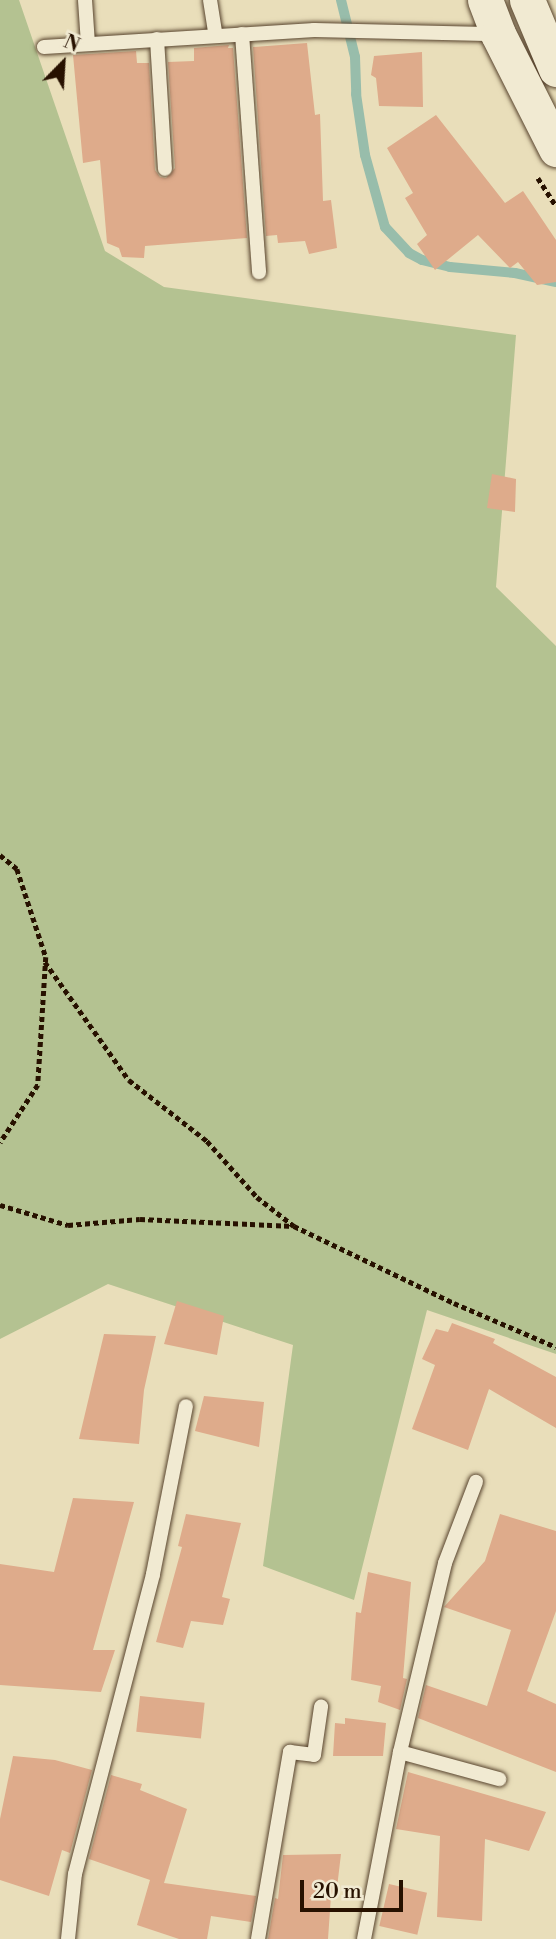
<!DOCTYPE html>
<html>
<head>
<meta charset="utf-8">
<style>
	body { margin:0 }
	#map { position:relative; width:556px; height:1939px; overflow:hidden; background:#e9deba; font-family:"Libre Bodoni",serif }
	div>[style] { position:absolute }
	.green>* { inset:0; background:#b4c291 }
	.stream>* { height:10px; margin:-5px; padding:0 5px; transform-origin:5px; border-radius:5px; background:#98bdab }
	.building>* { inset:0; background:#deab8b; transform-origin:0 0 }
	.path>* { height:4.5px; margin-top:-2.25px; transform-origin:0; background:repeating-linear-gradient(90deg,#271100 0 5px,transparent 0 8.5px) }
	.roads { filter:drop-shadow(0 0 2px #58442e) drop-shadow(0 0 2px #58442e) }
	.service>* { height:14px; margin:-7px; padding:0 7px; transform-origin:7px; border-radius:7px; background:#f1ead2 }
	.tertiary>* { height:35px; margin:-17.5px; padding:0 17.5px; transform-origin:17.5px; border-radius:17.5px; background:#f1ead2 }
	span { translate:-50% -50%; white-space:nowrap; text-align:center; line-height:1.15; -webkit-text-stroke:6px #f1ead2; paint-order:stroke }
	.north { position:absolute; left:28px; top:28px; width:70px; height:70px; -webkit-text-stroke:5px #f1ead2; paint-order:stroke; rotate:24deg; font-size:19px; font-weight:700; line-height:28px; text-align:center; color:#271100 }
	.north::after { content:''; display:block; margin:auto; width:24px; height:32px; background:#271100; clip-path:polygon(50% 0,100% 100%,50% 72%,0 100%) }
	.scale { position:absolute; left:300px; top:1880px; width:103px; height:32px; box-sizing:border-box; border:4px solid #271100; border-top:0; padding-left:9px; font-size:21px; line-height:24px; white-space:nowrap; color:#271100; -webkit-text-stroke:5px #f1ead2; paint-order:stroke }
</style>
</head>
<body>
<div id="map">
	<div class="green">
		<i style="clip-path:polygon(0 0,19px 0,105px 251px,164px 287px,516px 335px,496px 587px,556px 646px,556px 1354px,427px 1310px,354px 1600px,263px 1566px,293px 1345px,108px 1284px,0 1339px)"></i>
	</div>
	<div class="stream">
		<i style="left:341px;top:0;width:59px;rotate:76.2deg"></i>
		<i style="left:355px;top:57px;width:37px;rotate:88deg"></i>
		<i style="left:356px;top:94px;width:62px;rotate:81.6deg"></i>
		<i style="left:365px;top:155px;width:75px;rotate:74.5deg"></i>
		<i style="left:385px;top:227px;width:35px;rotate:47deg"></i>
		<i style="left:409px;top:253px;width:15px;rotate:28deg"></i>
		<i style="left:422px;top:260px;width:29px;rotate:14deg"></i>
		<i style="left:450px;top:267px;width:65px;rotate:5.3deg"></i>
		<i style="left:515px;top:273px;width:42px;rotate:12.4deg"></i>
	</div>
	<div class="building">
		<i style="clip-path:polygon(307px 43px,315px 115px,320px 114px,323px 201px,331px 200px,337px 248px,309px 254px,305px 241px,278px 243px,277px 235px,266px 236px,253px 47px)"></i>
		<i style="clip-path:polygon(229px 45px,228px 48px,233px 48px,247px 238px,145px 246px,144px 258px,122px 257px,119px 248px,107px 243px,100px 160px,83px 163px,73px 55px,136px 51px,137px 63px,149px 63px,155px 170px,160px 177px,166px 178px,175px 168px,168px 62px,194px 61px,194px 48px)"></i>
		<i style="clip-path:polygon(422px 52px,423px 107px,379px 106px,376px 78px,371px 75px,374px 56px)"></i>
		<i style="clip-path:polygon(436px 115px,505px 203px,523px 191px,556px 240px,556px 282px,537px 285px,518px 262px,510px 268px,478px 235px,435px 270px,417px 244px,427px 235px,405px 198px,413px 193px,387px 148px)"></i>
		<i style="clip-path:polygon(492px 474px,516px 479px,515px 512px,487px 508px)"></i>
		<i style="clip-path:polygon(177px 1301px,224px 1316px,217px 1355px,164px 1344px)"></i>
		<i style="clip-path:polygon(452px 1323px,495px 1339px,493px 1343px,556px 1377px,556px 1428px,489px 1389px,468px 1450px,412px 1429px,435px 1365px,422px 1359px,436px 1329px,448px 1332px)"></i>
		<i style="clip-path:polygon(104px 1334px,156px 1336px,144px 1390px,139px 1444px,79px 1439px)"></i>
		<i style="clip-path:polygon(204px 1396px,264px 1402px,259px 1447px,195px 1431px)"></i>
		<i style="clip-path:polygon(73px 1498px,134px 1502px,93px 1650px,115px 1650px,101px 1692px,0 1685px,0 1564px,54px 1572px)"></i>
		<i style="clip-path:polygon(186px 1514px,241px 1523px,222px 1597px,230px 1599px,223px 1625px,191px 1621px,183px 1648px,156px 1642px,182px 1547px,178px 1546px)"></i>
		<i style="clip-path:polygon(500px 1514px,556px 1531px,556px 1611px,527px 1691px,556px 1704px,556px 1772px,418px 1718px,426px 1685px,487px 1706px,511px 1630px,444px 1607px,485px 1561px)"></i>
		<i style="clip-path:polygon(368px 1572px,411px 1582px,403px 1678px,407px 1679px,400px 1710px,378px 1702px,381px 1686px,351px 1680px,356px 1612px,361px 1613px)"></i>
		<i style="left:140px;top:1696px;width:65px;height:36px;rotate:6deg"></i>
		<i style="clip-path:polygon(345px 1718px,386px 1723px,383px 1756px,333px 1756px,335px 1723px,345px 1724px)"></i>
		<i style="clip-path:polygon(13px 1756px,55px 1760px,92px 1770px,70px 1853px,62px 1850px,49px 1896px,0 1880px,0 1819px)"></i>
		<i style="clip-path:polygon(408px 1772px,546px 1812px,529px 1851px,485px 1839px,482px 1921px,437px 1917px,440px 1836px,396px 1829px)"></i>
		<i style="clip-path:polygon(111px 1775px,142px 1784px,140px 1790px,187px 1809px,164px 1883px,256px 1896px,251px 1922px,211px 1916px,207px 1939px,179px 1939px,137px 1925px,150px 1880px,153px 1881px,89px 1859px)"></i>
		<i style="clip-path:polygon(341px 1854px,336px 1896px,331px 1896px,328px 1939px,268px 1939px,275px 1898px,278px 1899px,283px 1855px)"></i>
		<i style="left:389px;top:1884px;width:39px;height:43px;rotate:13deg"></i>
	</div>
	<div class="path">
		<i style="left:538px;top:178px;width:33px;rotate:57deg"></i>
		<i style="left:0;top:855px;width:22px;rotate:39deg"></i>
		<i style="left:17px;top:869px;width:93px;rotate:71.8deg"></i>
		<i style="left:46px;top:957px;width:128px;rotate:93.6deg"></i>
		<i style="left:38px;top:1085px;width:69px;rotate:123.2deg"></i>
		<i style="left:45px;top:962px;width:145px;rotate:54.6deg"></i>
		<i style="left:129px;top:1080px;width:99px;rotate:38deg"></i>
		<i style="left:207px;top:1141px;width:75px;rotate:48.2deg"></i>
		<i style="left:257px;top:1197px;width:47px;rotate:38.1deg"></i>
		<i style="left:0;top:1205px;width:71px;rotate:16.4deg"></i>
		<i style="left:68px;top:1225px;width:72px;rotate:-4.8deg"></i>
		<i style="left:140px;top:1219px;width:154px;rotate:2.6deg"></i>
		<i style="left:294px;top:1226px;width:178px;rotate:25.7deg"></i>
		<i style="left:454px;top:1303px;width:111px;rotate:23.3deg"></i>
	</div>
	<div class="roads">
		<div class="service">
			<i style="left:85px;top:0;width:44px;rotate:86.1deg"></i>
			<i style="left:210px;top:0;width:36px;rotate:81deg"></i>
			<i style="left:242px;top:34px;width:239px;rotate:85.9deg"></i>
			<i style="left:157px;top:39px;width:130px;rotate:86.5deg"></i>
			<i style="left:44px;top:47px;width:271px;rotate:-3.6deg"></i>
			<i style="left:314px;top:30px;width:183px;rotate:1.3deg"></i>
			<i style="left:400px;top:1752px;width:103px;rotate:15.3deg"></i>
			<i style="left:68px;top:1939px;width:65px;rotate:-83.9deg"></i>
			<i style="left:75px;top:1874px;width:310px;rotate:-75.4deg"></i>
			<i style="left:153px;top:1574px;width:171px;rotate:-78.9deg"></i>
			<i style="left:258px;top:1939px;width:190px;rotate:-80.3deg"></i>
			<i style="left:290px;top:1752px;width:24px;rotate:7deg"></i>
			<i style="left:314px;top:1755px;width:49px;rotate:-81.7deg"></i>
			<i style="left:364px;top:1939px;width:190px;rotate:-79.1deg"></i>
			<i style="left:400px;top:1752px;width:194px;rotate:-76.6deg"></i>
			<i style="left:445px;top:1563px;width:87px;rotate:-69.1deg"></i>
		</div>
		<div class="tertiary">
			<i style="left:485px;top:0;width:36px;rotate:69deg"></i>
			<i style="left:498px;top:34px;width:129px;rotate:63.2deg"></i>
			<i style="left:527px;top:0;width:75px;rotate:67.2deg"></i>
		</div>
	</div>
	<div class="north">N</div>
	<div class="scale">20 m</div>
</div>
</body>
</html>
